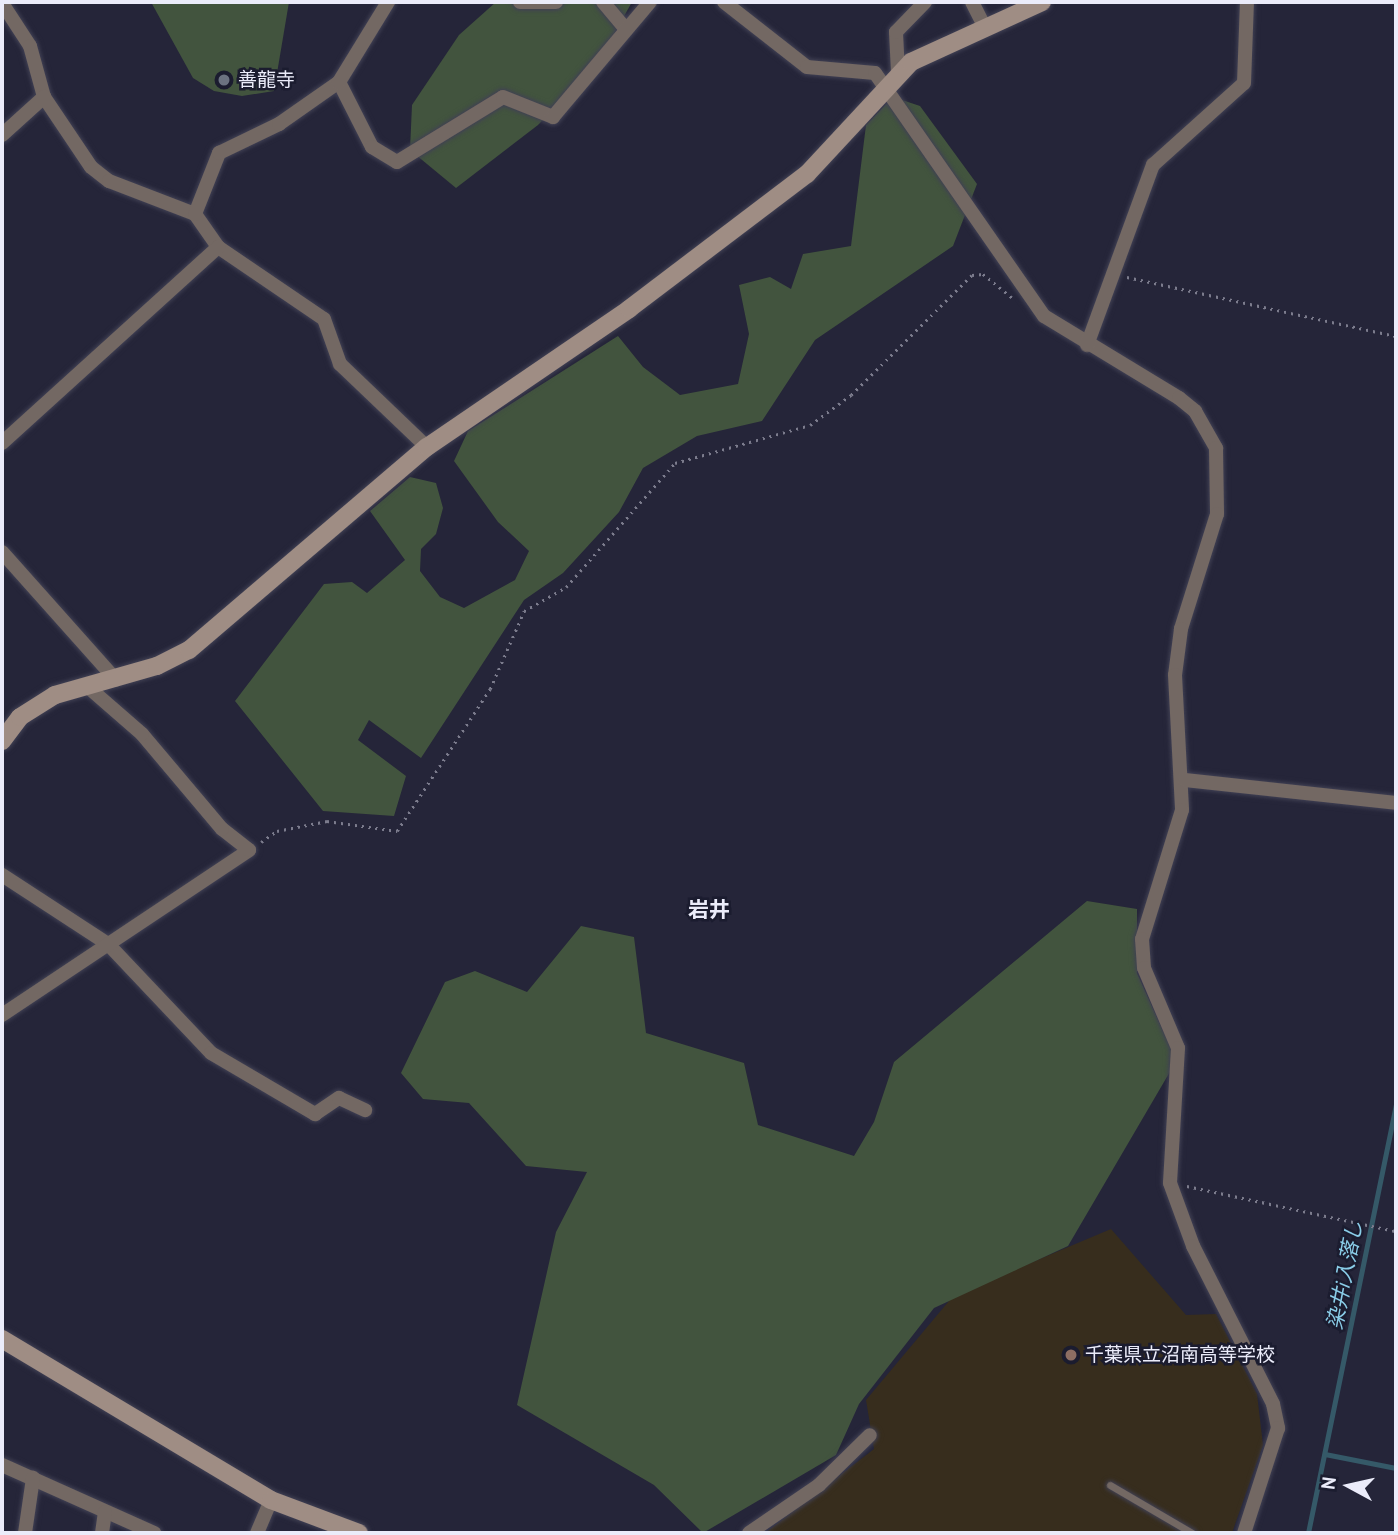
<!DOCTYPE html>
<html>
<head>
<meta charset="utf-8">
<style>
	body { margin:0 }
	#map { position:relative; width:1398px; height:1535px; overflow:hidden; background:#252539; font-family:"PT Sans","Noto Sans JP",sans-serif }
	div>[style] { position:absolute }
	.education>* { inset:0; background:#372d1d }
	.green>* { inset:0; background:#42543e }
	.stream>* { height:4.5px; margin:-2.25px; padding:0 2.25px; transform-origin:2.25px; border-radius:2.25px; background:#355968 }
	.path>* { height:2.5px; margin-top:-1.25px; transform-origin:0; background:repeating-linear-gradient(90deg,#7c7c8d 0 2px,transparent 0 7px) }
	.roads { filter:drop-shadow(0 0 2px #414154) drop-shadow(0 0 2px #414154) }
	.lane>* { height:7px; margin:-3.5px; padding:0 3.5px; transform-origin:3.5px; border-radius:3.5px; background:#736863 }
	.street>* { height:14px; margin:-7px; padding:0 7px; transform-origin:7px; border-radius:7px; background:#736863 }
	.secondary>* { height:18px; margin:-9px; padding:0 9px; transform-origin:9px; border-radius:9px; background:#9f8d84 }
	.dots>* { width:19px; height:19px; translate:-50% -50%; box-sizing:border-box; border:4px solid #1b1c2f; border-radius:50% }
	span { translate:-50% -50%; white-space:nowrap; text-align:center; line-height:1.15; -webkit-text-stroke:5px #1b1c2f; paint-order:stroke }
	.poi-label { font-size:19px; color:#ebecfa }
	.left { translate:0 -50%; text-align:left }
	.neighbourhood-label { font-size:21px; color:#ebecfa; font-weight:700 }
	.water-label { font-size:21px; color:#8acde8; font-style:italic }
	.frame { position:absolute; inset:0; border:4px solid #ebecfa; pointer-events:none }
	.north { position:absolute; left:1314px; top:1451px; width:70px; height:70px; -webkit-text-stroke:5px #1b1c2f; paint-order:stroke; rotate:278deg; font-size:19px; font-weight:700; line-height:28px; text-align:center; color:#ebecfa }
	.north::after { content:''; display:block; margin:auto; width:24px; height:32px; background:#ebecfa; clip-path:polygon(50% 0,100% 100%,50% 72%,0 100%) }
</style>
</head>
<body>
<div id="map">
	<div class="education">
		<i style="clip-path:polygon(1111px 1229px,1186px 1315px,1216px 1314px,1257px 1394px,1263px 1445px,1232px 1533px,765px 1533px,874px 1449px,866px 1400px,954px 1295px)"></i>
	</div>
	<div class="green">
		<i style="clip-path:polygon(151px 2px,289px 2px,274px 91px,242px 96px,214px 91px,193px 78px)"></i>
		<i style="clip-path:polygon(496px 2px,632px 2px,597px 64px,538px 125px,456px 188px,410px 150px,412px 105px,459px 35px)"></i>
		<i style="clip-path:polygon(893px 97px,920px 106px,977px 184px,953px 246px,815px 340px,762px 421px,697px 436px,643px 468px,619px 512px,563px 573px,524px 600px,421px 758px,369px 720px,358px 740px,406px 776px,394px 816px,323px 811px,235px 701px,324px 584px,352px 582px,367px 593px,405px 560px,370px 511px,410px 477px,436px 483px,443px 508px,436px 534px,421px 549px,420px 571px,440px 597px,464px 608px,515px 580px,529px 551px,498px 522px,454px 461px,468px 431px,618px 336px,643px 367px,680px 395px,738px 384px,749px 334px,739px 285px,770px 277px,791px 289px,803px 254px,851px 246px,866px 125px)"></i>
		<i style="clip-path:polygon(1087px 901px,1137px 909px,1137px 973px,1172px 1051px,1171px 1070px,1068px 1246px,934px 1308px,859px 1404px,836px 1455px,703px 1533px,654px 1485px,517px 1405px,556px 1232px,587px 1172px,526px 1166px,469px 1103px,423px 1099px,401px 1073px,445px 982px,475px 971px,527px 992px,581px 926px,634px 937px,646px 1033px,744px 1063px,758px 1125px,854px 1156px,874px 1122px,894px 1062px)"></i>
	</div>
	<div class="stream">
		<i style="left:1325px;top:1454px;width:72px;rotate:11.2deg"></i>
		<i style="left:1308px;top:1533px;width:439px;rotate:-78.4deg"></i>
	</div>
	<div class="path">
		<i style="left:1127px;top:277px;width:275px;rotate:12.4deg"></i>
		<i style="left:261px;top:842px;width:19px;rotate:-35deg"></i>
		<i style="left:277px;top:831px;width:51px;rotate:-11.3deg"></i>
		<i style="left:327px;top:821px;width:71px;rotate:8.1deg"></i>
		<i style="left:397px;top:831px;width:170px;rotate:-56.8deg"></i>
		<i style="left:490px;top:689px;width:85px;rotate:-66.4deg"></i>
		<i style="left:524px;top:611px;width:48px;rotate:-29.7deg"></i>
		<i style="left:566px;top:587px;width:165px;rotate:-48.7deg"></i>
		<i style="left:675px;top:463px;width:140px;rotate:-15.7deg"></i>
		<i style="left:810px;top:425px;width:51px;rotate:-36.2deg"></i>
		<i style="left:851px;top:395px;width:170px;rotate:-44.8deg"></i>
		<i style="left:972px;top:275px;width:11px;rotate:-5deg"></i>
		<i style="left:983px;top:274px;width:40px;rotate:39deg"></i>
		<i style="left:1187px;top:1186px;width:214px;rotate:12.2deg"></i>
	</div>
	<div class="roads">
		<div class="lane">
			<i style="left:1110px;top:1485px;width:95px;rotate:30.3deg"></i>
		</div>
		<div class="street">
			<i style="left:520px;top:2px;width:36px"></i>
			<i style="left:603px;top:2px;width:35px;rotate:50deg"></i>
			<i style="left:724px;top:2px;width:105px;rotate:38.1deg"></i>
			<i style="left:807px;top:67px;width:68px;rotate:5deg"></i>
			<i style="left:875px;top:73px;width:296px;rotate:55.2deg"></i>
			<i style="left:1044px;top:316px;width:158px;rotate:31.3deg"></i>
			<i style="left:1179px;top:398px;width:21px;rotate:39deg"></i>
			<i style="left:1195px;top:411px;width:43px;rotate:60.4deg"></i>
			<i style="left:1216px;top:448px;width:66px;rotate:89.1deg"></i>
			<i style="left:1217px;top:514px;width:121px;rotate:107.4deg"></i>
			<i style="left:1181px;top:629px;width:46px;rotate:97.4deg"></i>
			<i style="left:1175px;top:675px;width:135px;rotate:87deg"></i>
			<i style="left:1182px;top:810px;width:135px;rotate:107.2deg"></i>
			<i style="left:1142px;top:939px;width:29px;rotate:86deg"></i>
			<i style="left:1144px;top:968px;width:87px;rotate:67deg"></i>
			<i style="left:1178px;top:1048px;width:135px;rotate:93.4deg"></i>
			<i style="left:1170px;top:1183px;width:67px;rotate:69.9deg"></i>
			<i style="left:1193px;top:1246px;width:177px;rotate:63.1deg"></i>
			<i style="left:1273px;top:1404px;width:25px;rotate:78deg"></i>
			<i style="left:1278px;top:1428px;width:110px;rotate:107.9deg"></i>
			<i style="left:972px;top:2px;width:28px;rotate:63deg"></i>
			<i style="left:2px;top:3px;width:51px;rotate:56.9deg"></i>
			<i style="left:30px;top:46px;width:53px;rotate:74.6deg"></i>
			<i style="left:44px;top:97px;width:84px;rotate:56.1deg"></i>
			<i style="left:91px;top:167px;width:23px;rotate:38deg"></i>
			<i style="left:109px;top:181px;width:92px;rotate:21deg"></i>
			<i style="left:195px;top:214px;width:40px;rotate:55.1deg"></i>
			<i style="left:218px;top:247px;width:128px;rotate:34.2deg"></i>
			<i style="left:324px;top:319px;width:48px;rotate:70.4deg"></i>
			<i style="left:340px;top:364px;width:120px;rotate:43.7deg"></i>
			<i style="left:898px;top:72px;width:40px;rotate:-92.9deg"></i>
			<i style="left:896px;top:32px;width:42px;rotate:-46deg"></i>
			<i style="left:339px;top:82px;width:73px;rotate:63.1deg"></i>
			<i style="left:372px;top:147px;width:29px;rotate:31deg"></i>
			<i style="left:397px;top:162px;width:124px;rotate:-31.5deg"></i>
			<i style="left:503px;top:97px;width:54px;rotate:21.8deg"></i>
			<i style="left:553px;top:117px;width:150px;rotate:-49.9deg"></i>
			<i style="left:2px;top:135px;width:57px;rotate:-42.1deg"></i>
			<i style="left:195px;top:214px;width:66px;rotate:-68.5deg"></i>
			<i style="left:219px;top:153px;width:67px;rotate:-25.8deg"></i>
			<i style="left:279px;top:124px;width:73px;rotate:-35deg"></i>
			<i style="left:339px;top:82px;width:94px;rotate:-58.5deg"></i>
			<i style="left:1087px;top:345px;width:192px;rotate:-69.9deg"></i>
			<i style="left:1153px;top:165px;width:122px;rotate:-42deg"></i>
			<i style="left:1244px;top:83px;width:81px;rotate:-87.9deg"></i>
			<i style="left:2px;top:443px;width:292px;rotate:-42.2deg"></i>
			<i style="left:2px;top:552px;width:171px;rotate:48.3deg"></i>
			<i style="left:1185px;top:780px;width:212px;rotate:6.2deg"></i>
			<i style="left:2px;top:875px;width:126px;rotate:33.1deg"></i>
			<i style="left:108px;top:944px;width:150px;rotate:46.6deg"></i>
			<i style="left:211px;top:1053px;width:121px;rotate:30.4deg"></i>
			<i style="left:315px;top:1114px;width:29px;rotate:-34deg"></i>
			<i style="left:339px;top:1098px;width:29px;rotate:25deg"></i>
			<i style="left:2px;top:1015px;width:297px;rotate:-33.7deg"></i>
			<i style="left:249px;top:850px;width:34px;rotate:-142deg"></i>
			<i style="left:222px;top:829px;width:124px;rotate:-130.1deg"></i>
			<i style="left:142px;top:734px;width:70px;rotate:-139deg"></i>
			<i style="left:2px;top:1465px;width:167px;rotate:24.1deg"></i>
			<i style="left:25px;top:1533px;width:56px;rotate:-81.7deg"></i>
			<i style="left:102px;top:1533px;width:21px;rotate:-82deg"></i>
			<i style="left:257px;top:1533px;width:36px;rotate:-67deg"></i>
			<i style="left:749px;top:1533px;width:85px;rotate:-34.4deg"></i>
			<i style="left:819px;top:1485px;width:71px;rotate:-44.4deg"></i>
		</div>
		<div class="secondary">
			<i style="left:2px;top:741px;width:30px;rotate:-53deg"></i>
			<i style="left:20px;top:717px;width:41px;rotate:-32.2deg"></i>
			<i style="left:55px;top:695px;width:106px;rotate:-15.9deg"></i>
			<i style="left:157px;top:666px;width:36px;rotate:-27deg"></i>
			<i style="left:189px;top:650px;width:313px;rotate:-40.5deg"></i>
			<i style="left:427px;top:447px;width:245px;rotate:-34.3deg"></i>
			<i style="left:629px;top:309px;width:223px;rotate:-37.2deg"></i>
			<i style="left:807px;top:174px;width:153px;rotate:-47.1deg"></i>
			<i style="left:911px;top:62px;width:144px;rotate:-24.6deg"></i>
			<i style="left:2px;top:1339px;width:313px;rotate:30.9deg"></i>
			<i style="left:271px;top:1500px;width:94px;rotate:20.6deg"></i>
		</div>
	</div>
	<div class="dots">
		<i style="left:224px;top:80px;background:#6b7280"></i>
		<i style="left:1071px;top:1355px;background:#8d6e63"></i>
	</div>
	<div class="poi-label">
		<span class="left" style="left:238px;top:80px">善龍寺</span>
		<span class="left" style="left:1085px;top:1355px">千葉県立沼南高等学校</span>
	</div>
	<div class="neighbourhood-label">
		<span style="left:709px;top:910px">岩井</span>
	</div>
	<div class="water-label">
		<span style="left:1345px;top:1275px;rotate:-79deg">染井i入落し</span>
	</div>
	<div class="frame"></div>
	<div class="north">N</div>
</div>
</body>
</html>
